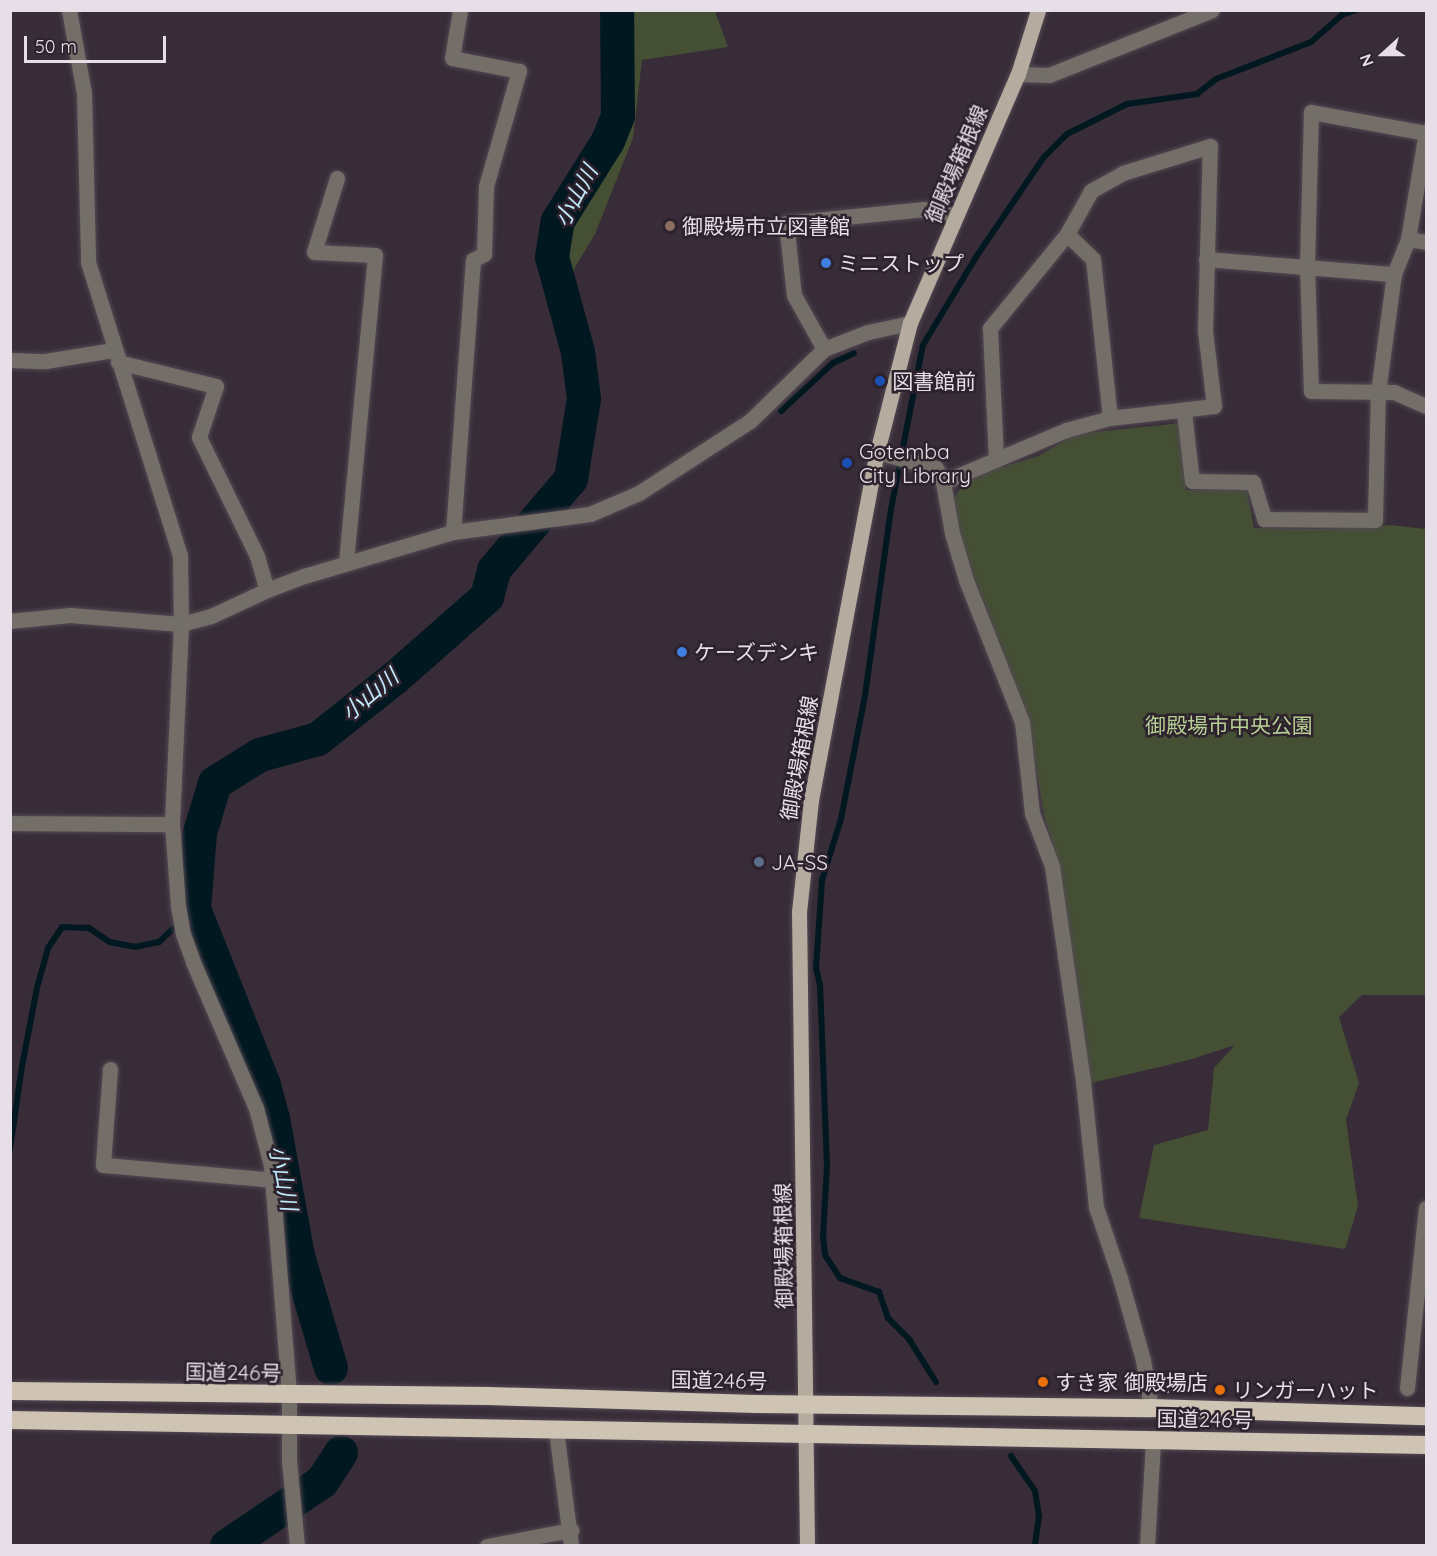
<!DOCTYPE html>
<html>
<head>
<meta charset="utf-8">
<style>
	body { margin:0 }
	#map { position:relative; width:1437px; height:1556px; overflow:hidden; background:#372c37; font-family:Quicksand,"Noto Sans JP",sans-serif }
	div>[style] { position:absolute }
	.green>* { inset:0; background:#444f34 }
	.stream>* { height:6px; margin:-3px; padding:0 3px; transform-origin:3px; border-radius:3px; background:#021820 }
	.river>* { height:34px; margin:-17px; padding:0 17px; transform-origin:17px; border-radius:17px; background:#021820 }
	.path>* { height:4px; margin-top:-2px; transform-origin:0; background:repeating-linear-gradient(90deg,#918892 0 6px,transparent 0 9px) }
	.roads { filter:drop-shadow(0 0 2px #534953) drop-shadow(0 0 2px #534953) }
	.minor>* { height:15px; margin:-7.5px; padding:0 7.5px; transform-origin:7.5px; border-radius:7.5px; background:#736f68 }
	.major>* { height:15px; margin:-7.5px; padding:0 7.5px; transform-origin:7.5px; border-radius:7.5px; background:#b5ac9f }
	.highway>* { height:18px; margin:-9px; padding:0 9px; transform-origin:9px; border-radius:9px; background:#cfc4b4 }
	.dots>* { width:16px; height:16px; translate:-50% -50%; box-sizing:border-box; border:3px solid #2d222d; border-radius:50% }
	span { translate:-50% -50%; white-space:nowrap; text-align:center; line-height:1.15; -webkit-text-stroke:5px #2d222d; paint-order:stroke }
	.street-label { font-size:21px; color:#e6dfe7 }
	.poi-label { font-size:21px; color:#e6dfe7 }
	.left { translate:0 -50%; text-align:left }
	.park-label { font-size:21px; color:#b6cf93 }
	.water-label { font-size:22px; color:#c0ebfd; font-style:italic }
	.frame { position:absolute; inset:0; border:12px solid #e6dfe7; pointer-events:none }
	.north { position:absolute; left:1353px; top:24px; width:60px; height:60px; -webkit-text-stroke:4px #2d222d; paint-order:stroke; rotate:249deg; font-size:16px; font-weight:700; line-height:24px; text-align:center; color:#e6dfe7 }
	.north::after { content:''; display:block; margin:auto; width:21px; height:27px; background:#e6dfe7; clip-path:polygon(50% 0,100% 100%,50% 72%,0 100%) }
	.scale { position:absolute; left:24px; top:36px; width:142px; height:27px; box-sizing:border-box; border:3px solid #e6dfe7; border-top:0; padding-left:8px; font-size:18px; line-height:21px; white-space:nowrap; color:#e6dfe7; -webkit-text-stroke:4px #2d222d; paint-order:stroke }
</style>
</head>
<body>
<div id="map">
	<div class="green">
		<i style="clip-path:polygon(606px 11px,715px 11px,728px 47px,642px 60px,633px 138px,595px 234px,574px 269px,572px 405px,553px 303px,545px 226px,612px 108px)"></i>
		<i style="clip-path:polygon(1181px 423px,1186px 490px,1247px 490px,1254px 528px,1324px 529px,1390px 525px,1426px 529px,1426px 995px,1362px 995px,1339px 1017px,1359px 1083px,1346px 1120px,1358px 1206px,1345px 1249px,1139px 1218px,1154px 1145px,1208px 1130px,1214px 1068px,1235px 1045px,1189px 1060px,1091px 1083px,1061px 873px,1044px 815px,1027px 715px,962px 545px,952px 502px,961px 487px,984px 470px,1006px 466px,1038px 456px,1076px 434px)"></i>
	</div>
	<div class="stream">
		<i style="left:781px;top:411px;width:71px;rotate:-42.7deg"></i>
		<i style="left:833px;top:363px;width:23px;rotate:-25deg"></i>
		<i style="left:10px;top:1149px;width:84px;rotate:-81.8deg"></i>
		<i style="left:22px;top:1066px;width:79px;rotate:-79.1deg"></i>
		<i style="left:37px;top:988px;width:41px;rotate:-74.6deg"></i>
		<i style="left:48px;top:948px;width:25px;rotate:-56deg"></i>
		<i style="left:62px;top:927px;width:27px;rotate:2deg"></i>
		<i style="left:89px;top:928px;width:25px;rotate:34deg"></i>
		<i style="left:110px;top:942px;width:25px;rotate:11deg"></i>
		<i style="left:135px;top:947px;width:25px;rotate:-12deg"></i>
		<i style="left:159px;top:942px;width:48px;rotate:-43.3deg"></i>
		<i style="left:936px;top:1382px;width:51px;rotate:-122.1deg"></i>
		<i style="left:909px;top:1339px;width:30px;rotate:-135deg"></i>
		<i style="left:888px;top:1318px;width:28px;rotate:-109deg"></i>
		<i style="left:879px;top:1292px;width:41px;rotate:-160.3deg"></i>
		<i style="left:840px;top:1278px;width:27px;rotate:-123deg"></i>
		<i style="left:825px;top:1255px;width:18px;rotate:-96deg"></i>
		<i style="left:823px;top:1237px;width:71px;rotate:-86.8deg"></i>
		<i style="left:827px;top:1166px;width:181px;rotate:-92.2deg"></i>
		<i style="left:820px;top:985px;width:17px;rotate:-103deg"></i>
		<i style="left:816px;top:968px;width:88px;rotate:-86.1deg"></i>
		<i style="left:822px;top:880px;width:64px;rotate:-72.7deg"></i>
		<i style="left:841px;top:819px;width:125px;rotate:-79deg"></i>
		<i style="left:865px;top:696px;width:189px;rotate:-82.1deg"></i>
		<i style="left:891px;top:509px;width:167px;rotate:-79deg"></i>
		<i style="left:923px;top:345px;width:103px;rotate:-58.9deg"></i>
		<i style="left:976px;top:257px;width:121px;rotate:-55.8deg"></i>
		<i style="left:1044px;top:157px;width:33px;rotate:-45deg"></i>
		<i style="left:1067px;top:134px;width:67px;rotate:-26.6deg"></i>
		<i style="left:1127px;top:104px;width:71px;rotate:-8.1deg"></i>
		<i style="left:1197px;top:94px;width:24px;rotate:-38deg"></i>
		<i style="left:1216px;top:79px;width:102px;rotate:-21.3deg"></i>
		<i style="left:1311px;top:42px;width:41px;rotate:-41.1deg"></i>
		<i style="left:1342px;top:15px;width:15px;rotate:-20deg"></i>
		<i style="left:1011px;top:1456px;width:42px;rotate:55.6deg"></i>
		<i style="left:1035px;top:1491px;width:25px;rotate:81deg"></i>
		<i style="left:1039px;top:1516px;width:30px;rotate:98deg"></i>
	</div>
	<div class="river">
		<i style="left:331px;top:1368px;width:117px;rotate:-106.4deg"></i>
		<i style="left:298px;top:1256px;width:139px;rotate:-100.3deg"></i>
		<i style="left:273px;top:1119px;width:35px;rotate:-105deg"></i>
		<i style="left:264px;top:1085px;width:189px;rotate:-111.7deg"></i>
		<i style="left:194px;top:909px;width:76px;rotate:-85.5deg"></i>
		<i style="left:200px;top:833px;width:52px;rotate:-73.3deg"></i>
		<i style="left:215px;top:783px;width:53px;rotate:-31.9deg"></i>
		<i style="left:260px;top:755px;width:60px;rotate:-15.4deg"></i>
		<i style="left:318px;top:739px;width:98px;rotate:-38.4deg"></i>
		<i style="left:395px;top:678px;width:123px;rotate:-41.4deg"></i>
		<i style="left:487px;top:597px;width:28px;rotate:-75deg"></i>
		<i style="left:494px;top:570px;width:119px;rotate:-49.8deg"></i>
		<i style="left:571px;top:479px;width:81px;rotate:-80.8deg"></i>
		<i style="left:584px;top:399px;width:47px;rotate:-97.3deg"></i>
		<i style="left:578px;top:352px;width:98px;rotate:-105.3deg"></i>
		<i style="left:552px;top:257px;width:36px;rotate:-81deg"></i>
		<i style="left:558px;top:221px;width:94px;rotate:-58deg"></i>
		<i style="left:608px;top:141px;width:27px;rotate:-68deg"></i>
		<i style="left:618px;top:116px;width:106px;rotate:-90.5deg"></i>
		<i style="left:227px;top:1546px;width:115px;rotate:-34deg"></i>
		<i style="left:322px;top:1482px;width:35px;rotate:-57deg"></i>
	</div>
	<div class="path">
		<i style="left:1162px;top:1378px;width:5px;rotate:11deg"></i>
		<i style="left:1167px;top:1379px;width:14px;rotate:90deg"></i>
	</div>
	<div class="roads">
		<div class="minor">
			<i style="left:69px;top:10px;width:84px;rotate:79.8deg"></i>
			<i style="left:84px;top:93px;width:169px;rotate:88.6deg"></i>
			<i style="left:88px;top:262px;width:307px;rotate:72.6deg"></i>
			<i style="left:180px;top:555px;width:69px;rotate:89.2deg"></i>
			<i style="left:181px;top:624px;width:200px;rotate:92.6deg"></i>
			<i style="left:172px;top:824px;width:82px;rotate:85.8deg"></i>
			<i style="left:178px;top:906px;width:28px;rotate:80deg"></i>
			<i style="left:183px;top:934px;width:30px;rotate:70deg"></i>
			<i style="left:193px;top:962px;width:159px;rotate:66.7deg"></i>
			<i style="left:256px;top:1108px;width:59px;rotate:75.3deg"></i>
			<i style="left:271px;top:1165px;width:231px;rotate:85.5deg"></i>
			<i style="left:289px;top:1395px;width:65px;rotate:90deg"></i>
			<i style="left:289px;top:1460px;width:86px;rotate:84.7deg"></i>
			<i style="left:1018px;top:74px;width:31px;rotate:2deg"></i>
			<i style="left:1049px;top:75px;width:175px;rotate:-21.7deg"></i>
			<i style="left:1426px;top:133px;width:117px;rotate:-169.7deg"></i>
			<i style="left:1311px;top:112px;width:153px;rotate:91.5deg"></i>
			<i style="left:1307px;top:265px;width:126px;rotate:88.2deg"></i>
			<i style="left:1311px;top:391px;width:83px;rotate:0.7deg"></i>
			<i style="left:1394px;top:392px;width:35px;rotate:24deg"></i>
			<i style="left:337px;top:178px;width:77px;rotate:107.3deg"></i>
			<i style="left:314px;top:252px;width:61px;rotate:2.8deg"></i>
			<i style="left:375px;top:255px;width:308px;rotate:95.4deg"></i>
			<i style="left:1067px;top:234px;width:36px;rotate:44deg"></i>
			<i style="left:1093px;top:259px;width:160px;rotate:83.9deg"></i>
			<i style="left:1408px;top:239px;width:18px;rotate:9deg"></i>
			<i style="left:1206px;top:259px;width:189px;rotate:4.6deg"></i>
			<i style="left:824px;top:349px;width:62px;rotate:-119.1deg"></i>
			<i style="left:794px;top:295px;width:72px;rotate:-96.3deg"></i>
			<i style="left:786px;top:223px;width:139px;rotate:-5.8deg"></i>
			<i style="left:924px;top:209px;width:33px;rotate:12deg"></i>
			<i style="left:10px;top:360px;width:35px;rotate:2deg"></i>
			<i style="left:45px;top:361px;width:70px;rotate:-9.1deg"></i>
			<i style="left:118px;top:362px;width:101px;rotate:13.8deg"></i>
			<i style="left:216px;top:386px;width:54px;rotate:108.4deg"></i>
			<i style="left:199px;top:437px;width:132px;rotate:64deg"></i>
			<i style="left:257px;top:556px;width:35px;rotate:74deg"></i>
			<i style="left:1184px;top:412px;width:69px;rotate:83.4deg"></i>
			<i style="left:1192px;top:481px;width:61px;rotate:0.9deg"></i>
			<i style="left:1253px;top:482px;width:39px;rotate:73deg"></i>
			<i style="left:1264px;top:519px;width:111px;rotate:0.5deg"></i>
			<i style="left:1375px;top:520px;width:128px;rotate:-88.7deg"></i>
			<i style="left:1378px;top:392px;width:119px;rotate:-82.3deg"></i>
			<i style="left:1394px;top:274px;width:38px;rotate:-68deg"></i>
			<i style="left:1408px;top:239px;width:109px;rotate:-80.5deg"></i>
			<i style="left:877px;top:452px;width:61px;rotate:15.2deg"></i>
			<i style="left:936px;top:468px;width:16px;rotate:63deg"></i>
			<i style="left:943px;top:482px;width:52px;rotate:80deg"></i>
			<i style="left:952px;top:533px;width:49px;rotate:73.4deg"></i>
			<i style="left:966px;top:580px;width:153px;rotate:68.5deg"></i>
			<i style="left:1022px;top:722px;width:92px;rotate:83.7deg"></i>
			<i style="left:1032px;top:813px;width:57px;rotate:69.3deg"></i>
			<i style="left:1052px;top:866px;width:217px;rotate:81.8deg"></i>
			<i style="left:1083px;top:1081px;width:127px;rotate:84.1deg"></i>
			<i style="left:1096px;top:1207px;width:75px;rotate:71.3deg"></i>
			<i style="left:1120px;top:1278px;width:85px;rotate:74.3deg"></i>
			<i style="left:1143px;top:1360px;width:49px;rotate:80.5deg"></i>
			<i style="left:943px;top:482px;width:134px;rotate:-22.9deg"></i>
			<i style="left:1066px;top:430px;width:46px;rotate:-15.3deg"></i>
			<i style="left:1110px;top:418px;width:105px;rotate:-6.6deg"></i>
			<i style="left:1214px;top:406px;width:76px;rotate:-96.8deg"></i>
			<i style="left:1205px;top:331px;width:185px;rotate:-88.5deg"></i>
			<i style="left:1210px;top:146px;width:91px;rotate:162.8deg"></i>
			<i style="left:1123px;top:173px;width:37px;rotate:151deg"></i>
			<i style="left:1091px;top:191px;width:49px;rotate:119.2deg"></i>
			<i style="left:1067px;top:234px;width:122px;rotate:129.3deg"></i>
			<i style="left:990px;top:328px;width:132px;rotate:87.4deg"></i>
			<i style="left:453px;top:532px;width:273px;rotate:-85.8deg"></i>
			<i style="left:473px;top:260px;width:13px;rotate:-29deg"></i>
			<i style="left:484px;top:254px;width:68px;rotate:-88.3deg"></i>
			<i style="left:486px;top:186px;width:120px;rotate:-74deg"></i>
			<i style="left:519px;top:71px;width:68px;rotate:-169deg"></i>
			<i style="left:452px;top:58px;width:49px;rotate:-80.5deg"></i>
			<i style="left:10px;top:621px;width:60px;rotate:-5.7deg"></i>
			<i style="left:70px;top:615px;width:111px;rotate:4.6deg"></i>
			<i style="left:181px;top:624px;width:31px;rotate:-15deg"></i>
			<i style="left:211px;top:616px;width:62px;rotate:-24.9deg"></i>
			<i style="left:267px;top:590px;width:40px;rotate:-21deg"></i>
			<i style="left:304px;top:576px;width:155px;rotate:-16.5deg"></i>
			<i style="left:453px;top:532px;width:138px;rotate:-7.5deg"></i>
			<i style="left:590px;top:514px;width:53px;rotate:-23.2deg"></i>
			<i style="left:639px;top:493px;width:132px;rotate:-33deg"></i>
			<i style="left:750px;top:421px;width:103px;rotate:-44.2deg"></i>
			<i style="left:824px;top:349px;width:47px;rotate:-21.1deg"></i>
			<i style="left:868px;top:332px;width:43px;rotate:-12.1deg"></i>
			<i style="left:10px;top:823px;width:162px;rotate:0.4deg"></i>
			<i style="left:110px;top:1069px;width:96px;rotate:94.2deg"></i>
			<i style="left:103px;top:1165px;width:171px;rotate:5deg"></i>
			<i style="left:1407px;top:1388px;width:181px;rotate:-84deg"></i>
			<i style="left:556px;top:1430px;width:117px;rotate:82.6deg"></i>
			<i style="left:487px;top:1546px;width:86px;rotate:-10.8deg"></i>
			<i style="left:1147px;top:1546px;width:105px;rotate:-86.7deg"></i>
		</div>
		<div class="major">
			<i style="left:807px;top:1546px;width:634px;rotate:-90.72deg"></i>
			<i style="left:799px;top:912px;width:113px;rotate:-83.9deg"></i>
			<i style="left:811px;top:800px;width:354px;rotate:-79.3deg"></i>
			<i style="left:877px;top:452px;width:133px;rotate:-75.7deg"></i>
			<i style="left:910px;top:323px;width:271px;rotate:-66.6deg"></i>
			<i style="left:1018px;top:74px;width:67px;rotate:-72.6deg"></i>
		</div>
		<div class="highway">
			<i style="left:10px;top:1391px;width:479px;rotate:0.6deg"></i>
			<i style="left:489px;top:1396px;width:267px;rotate:1.7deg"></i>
			<i style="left:756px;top:1404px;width:395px;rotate:0.6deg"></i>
			<i style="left:1151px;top:1408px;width:275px;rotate:1.7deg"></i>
			<i style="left:10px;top:1420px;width:1416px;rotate:1.01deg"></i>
		</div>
	</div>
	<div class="dots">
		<i style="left:670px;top:226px;background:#8d6e63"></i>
		<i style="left:826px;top:263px;background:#3f7fe0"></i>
		<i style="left:880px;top:381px;background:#1a4fb4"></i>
		<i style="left:847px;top:463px;background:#1a4fb4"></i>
		<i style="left:682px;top:652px;background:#3f7fe0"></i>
		<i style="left:759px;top:862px;background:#5c6f8a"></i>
		<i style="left:1043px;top:1382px;background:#e8710a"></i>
		<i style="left:1220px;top:1390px;background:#e8710a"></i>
	</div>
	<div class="street-label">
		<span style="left:956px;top:164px;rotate:-67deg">御殿場箱根線</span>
		<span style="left:799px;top:758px;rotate:-80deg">御殿場箱根線</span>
		<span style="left:783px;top:1246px;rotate:-91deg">御殿場箱根線</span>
		<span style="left:233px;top:1372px;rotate:1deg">国道246号</span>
		<span style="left:719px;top:1380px;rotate:1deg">国道246号</span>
		<span style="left:1205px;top:1419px;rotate:1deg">国道246号</span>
	</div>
	<div class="poi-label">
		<span class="left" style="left:682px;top:226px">御殿場市立図書館</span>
		<span class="left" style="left:838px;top:263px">ミニストップ</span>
		<span class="left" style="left:892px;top:381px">図書館前</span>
		<span class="left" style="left:859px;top:463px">Gotemba<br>City Library</span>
		<span class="left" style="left:694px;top:652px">ケーズデンキ</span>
		<span class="left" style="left:771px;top:862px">JA-SS</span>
		<span class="left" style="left:1055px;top:1382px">すき家 御殿場店</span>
		<span class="left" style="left:1232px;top:1390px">リンガーハット</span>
	</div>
	<div class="park-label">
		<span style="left:1229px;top:725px">御殿場市中央公園</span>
	</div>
	<div class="water-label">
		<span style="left:576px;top:196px;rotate:-62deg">小山川</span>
		<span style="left:370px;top:695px;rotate:-40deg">小山川</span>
		<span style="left:283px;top:1178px;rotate:79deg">小山川</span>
	</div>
	<div class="frame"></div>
	<div class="north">N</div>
	<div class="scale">50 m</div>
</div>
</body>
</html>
